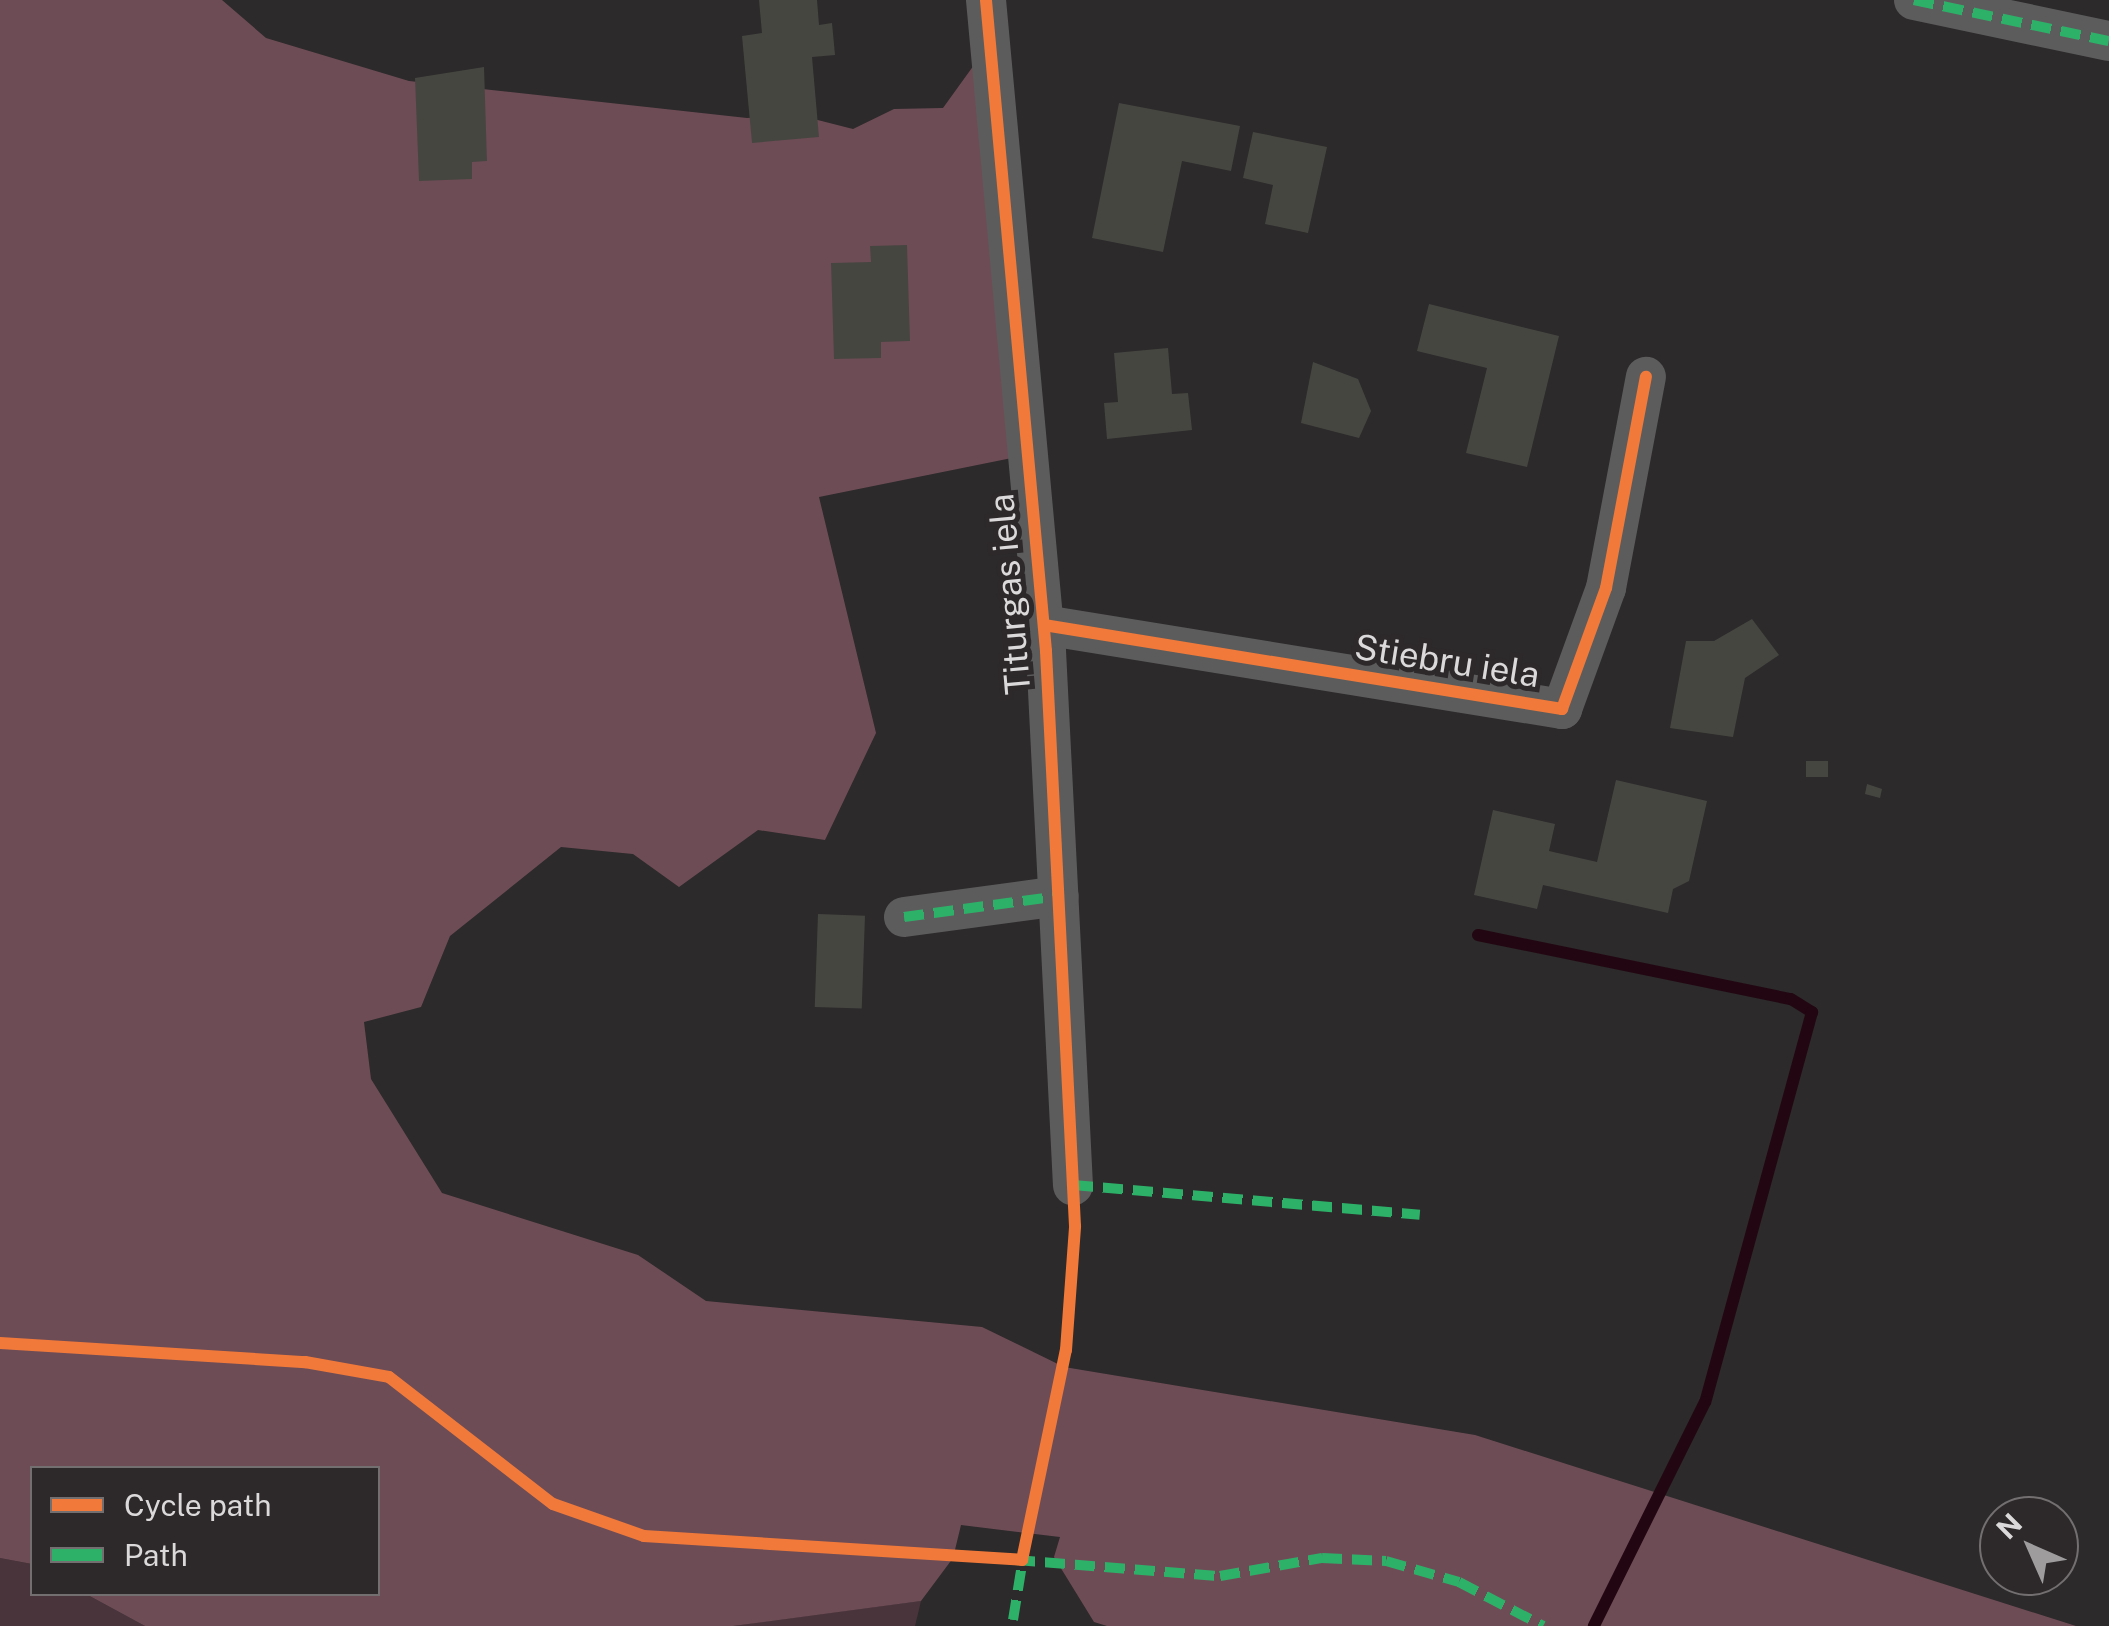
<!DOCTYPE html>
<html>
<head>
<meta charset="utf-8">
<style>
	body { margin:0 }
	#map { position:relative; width:2109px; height:1626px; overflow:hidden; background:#2c2a2b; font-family:"Public Sans",sans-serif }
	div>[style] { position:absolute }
	.green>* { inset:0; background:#4a343b }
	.forest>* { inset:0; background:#6e4c56 }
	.stream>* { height:12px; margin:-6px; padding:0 6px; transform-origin:6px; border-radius:6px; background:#220712 }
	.building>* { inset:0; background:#464641; transform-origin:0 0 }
	.minor>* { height:40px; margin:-20px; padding:0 20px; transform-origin:20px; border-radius:20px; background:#5d5c5c }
	.quiet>* { height:10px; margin-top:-5px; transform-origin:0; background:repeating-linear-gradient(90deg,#2db169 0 20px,transparent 0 30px) }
	.cycleway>* { height:12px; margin:-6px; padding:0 6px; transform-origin:6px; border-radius:6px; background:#f17a3a }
	span { translate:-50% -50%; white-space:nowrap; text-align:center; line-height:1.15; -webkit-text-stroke:10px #2d292a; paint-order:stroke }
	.street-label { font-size:35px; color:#dcd9da }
	.legend { position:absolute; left:30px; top:1466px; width:350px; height:130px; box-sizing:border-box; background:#2d292a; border:2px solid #736f70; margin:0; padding:12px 18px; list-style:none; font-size:30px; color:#dcd9da }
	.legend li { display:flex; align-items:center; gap:20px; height:50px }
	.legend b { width:50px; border:2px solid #736f70 }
	.north { position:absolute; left:1979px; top:1496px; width:100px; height:100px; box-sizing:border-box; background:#2d292a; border:2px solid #736f70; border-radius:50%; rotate:315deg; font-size:28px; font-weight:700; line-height:40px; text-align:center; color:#dcd9da }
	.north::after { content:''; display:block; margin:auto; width:35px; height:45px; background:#9e9c9d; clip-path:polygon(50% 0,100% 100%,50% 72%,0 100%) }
</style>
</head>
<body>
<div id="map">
	<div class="green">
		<i style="clip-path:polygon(0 1558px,32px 1564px,32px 1594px,86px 1594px,145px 1626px,0 1626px)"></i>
		<i style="clip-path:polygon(921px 1601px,915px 1626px,733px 1626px,920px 1601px)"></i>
	</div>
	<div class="forest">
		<i style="clip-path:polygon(0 0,222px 0,266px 38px,409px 81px,747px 118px,798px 115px,853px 129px,894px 109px,943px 108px,992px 40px,1027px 455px,819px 497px,876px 733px,825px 840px,758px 830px,679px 887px,633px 854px,561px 847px,450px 936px,421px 1007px,364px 1022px,371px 1079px,442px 1193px,638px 1255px,706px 1301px,982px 1327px,1064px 1367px,1475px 1435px,2076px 1626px,1107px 1626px,1094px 1622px,1054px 1557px,1060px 1537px,961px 1525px,953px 1558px,921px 1601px,733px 1626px,145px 1626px,86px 1594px,378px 1594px,378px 1468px,32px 1468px,32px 1564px,0 1558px)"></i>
	</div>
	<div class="stream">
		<i style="left:1478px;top:935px;width:319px;rotate:11.6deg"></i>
		<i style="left:1791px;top:999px;width:25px;rotate:32deg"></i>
		<i style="left:1812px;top:1012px;width:404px;rotate:105.3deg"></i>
		<i style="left:1705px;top:1402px;width:250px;rotate:116.4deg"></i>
	</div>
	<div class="building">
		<i style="clip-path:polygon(759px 0,817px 0,819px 25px,832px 23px,835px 55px,812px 57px,819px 137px,752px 143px,742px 36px,762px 33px)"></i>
		<i style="clip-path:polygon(484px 67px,487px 161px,472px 162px,472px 179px,419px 181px,415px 78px)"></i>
		<i style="clip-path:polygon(1119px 103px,1240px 126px,1231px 171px,1182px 161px,1163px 252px,1092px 238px)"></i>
		<i style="clip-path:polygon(1253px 132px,1327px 147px,1308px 233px,1265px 224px,1273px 185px,1243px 178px)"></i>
		<i style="clip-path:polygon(907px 245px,910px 341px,881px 342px,881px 358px,834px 359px,831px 263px,871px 262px,870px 246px)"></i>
		<i style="clip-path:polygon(1429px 304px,1559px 336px,1527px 467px,1466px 453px,1487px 368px,1417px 351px)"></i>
		<i style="clip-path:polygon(1168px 348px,1172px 394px,1188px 393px,1192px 430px,1107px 439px,1104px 403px,1118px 402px,1114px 353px)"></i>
		<i style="clip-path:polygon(1313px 362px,1358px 379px,1371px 411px,1359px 438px,1301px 423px)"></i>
		<i style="clip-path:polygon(1752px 619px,1779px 655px,1745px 678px,1733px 737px,1670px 728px,1686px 641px,1714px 641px)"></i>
		<i style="left:1806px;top:761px;width:22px;height:16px"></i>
		<i style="clip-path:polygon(1616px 780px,1707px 801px,1689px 881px,1673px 889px,1668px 913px,1543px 885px,1537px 909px,1474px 895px,1493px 810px,1555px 824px,1549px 851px,1597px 862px)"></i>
		<i style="clip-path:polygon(1867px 784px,1882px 789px,1880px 798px,1865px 794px)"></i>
		<i style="left:818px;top:914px;width:47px;height:93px;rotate:2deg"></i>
	</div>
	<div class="minor">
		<i style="left:986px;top:0;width:654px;rotate:84.73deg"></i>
		<i style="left:1046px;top:651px;width:535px;rotate:87.11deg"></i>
		<i style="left:1914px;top:0;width:199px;rotate:11.9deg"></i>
		<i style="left:1044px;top:625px;width:525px;rotate:9.21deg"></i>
		<i style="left:1562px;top:709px;width:129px;rotate:-70deg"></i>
		<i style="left:1606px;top:588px;width:215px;rotate:-79.3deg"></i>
		<i style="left:904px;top:917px;width:156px;rotate:-7.7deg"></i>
	</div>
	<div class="quiet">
		<i style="left:1914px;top:0;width:199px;rotate:11.9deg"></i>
		<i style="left:904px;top:917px;width:156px;rotate:-7.7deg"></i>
		<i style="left:1073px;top:1185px;width:348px;rotate:4.9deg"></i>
		<i style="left:1015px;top:1560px;width:206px;rotate:4.5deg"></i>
		<i style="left:1220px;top:1576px;width:104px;rotate:-10deg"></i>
		<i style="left:1322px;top:1558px;width:64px;rotate:2.7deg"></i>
		<i style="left:1386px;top:1561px;width:76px;rotate:16deg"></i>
		<i style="left:1459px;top:1582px;width:95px;rotate:27.6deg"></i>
		<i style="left:1013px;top:1620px;width:69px;rotate:-80.8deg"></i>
	</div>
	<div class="cycleway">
		<i style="left:1044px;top:625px;width:525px;rotate:9.21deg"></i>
		<i style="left:1562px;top:709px;width:129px;rotate:-70deg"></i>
		<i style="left:1606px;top:588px;width:215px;rotate:-79.3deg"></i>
		<i style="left:0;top:1343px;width:306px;rotate:3.6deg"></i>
		<i style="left:305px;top:1362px;width:85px;rotate:10.1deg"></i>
		<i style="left:389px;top:1377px;width:207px;rotate:37.8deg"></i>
		<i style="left:553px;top:1504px;width:96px;rotate:19.4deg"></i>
		<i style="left:644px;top:1536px;width:379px;rotate:3.6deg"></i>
		<i style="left:1022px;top:1560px;width:215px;rotate:-78.2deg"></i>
		<i style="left:1066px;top:1350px;width:124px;rotate:-85.8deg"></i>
		<i style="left:1075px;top:1226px;width:576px;rotate:-92.89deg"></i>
		<i style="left:1046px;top:651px;width:654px;rotate:-95.27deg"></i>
	</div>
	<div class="street-label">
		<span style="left:1010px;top:594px;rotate:-95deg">Titurgas iela</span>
		<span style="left:1447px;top:661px;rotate:9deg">Stiebru iela</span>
	</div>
	<ul class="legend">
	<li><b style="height:12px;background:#f17a3a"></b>Cycle path</li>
	<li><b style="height:12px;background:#2db169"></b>Path</li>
	</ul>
	<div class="north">N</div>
</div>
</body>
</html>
